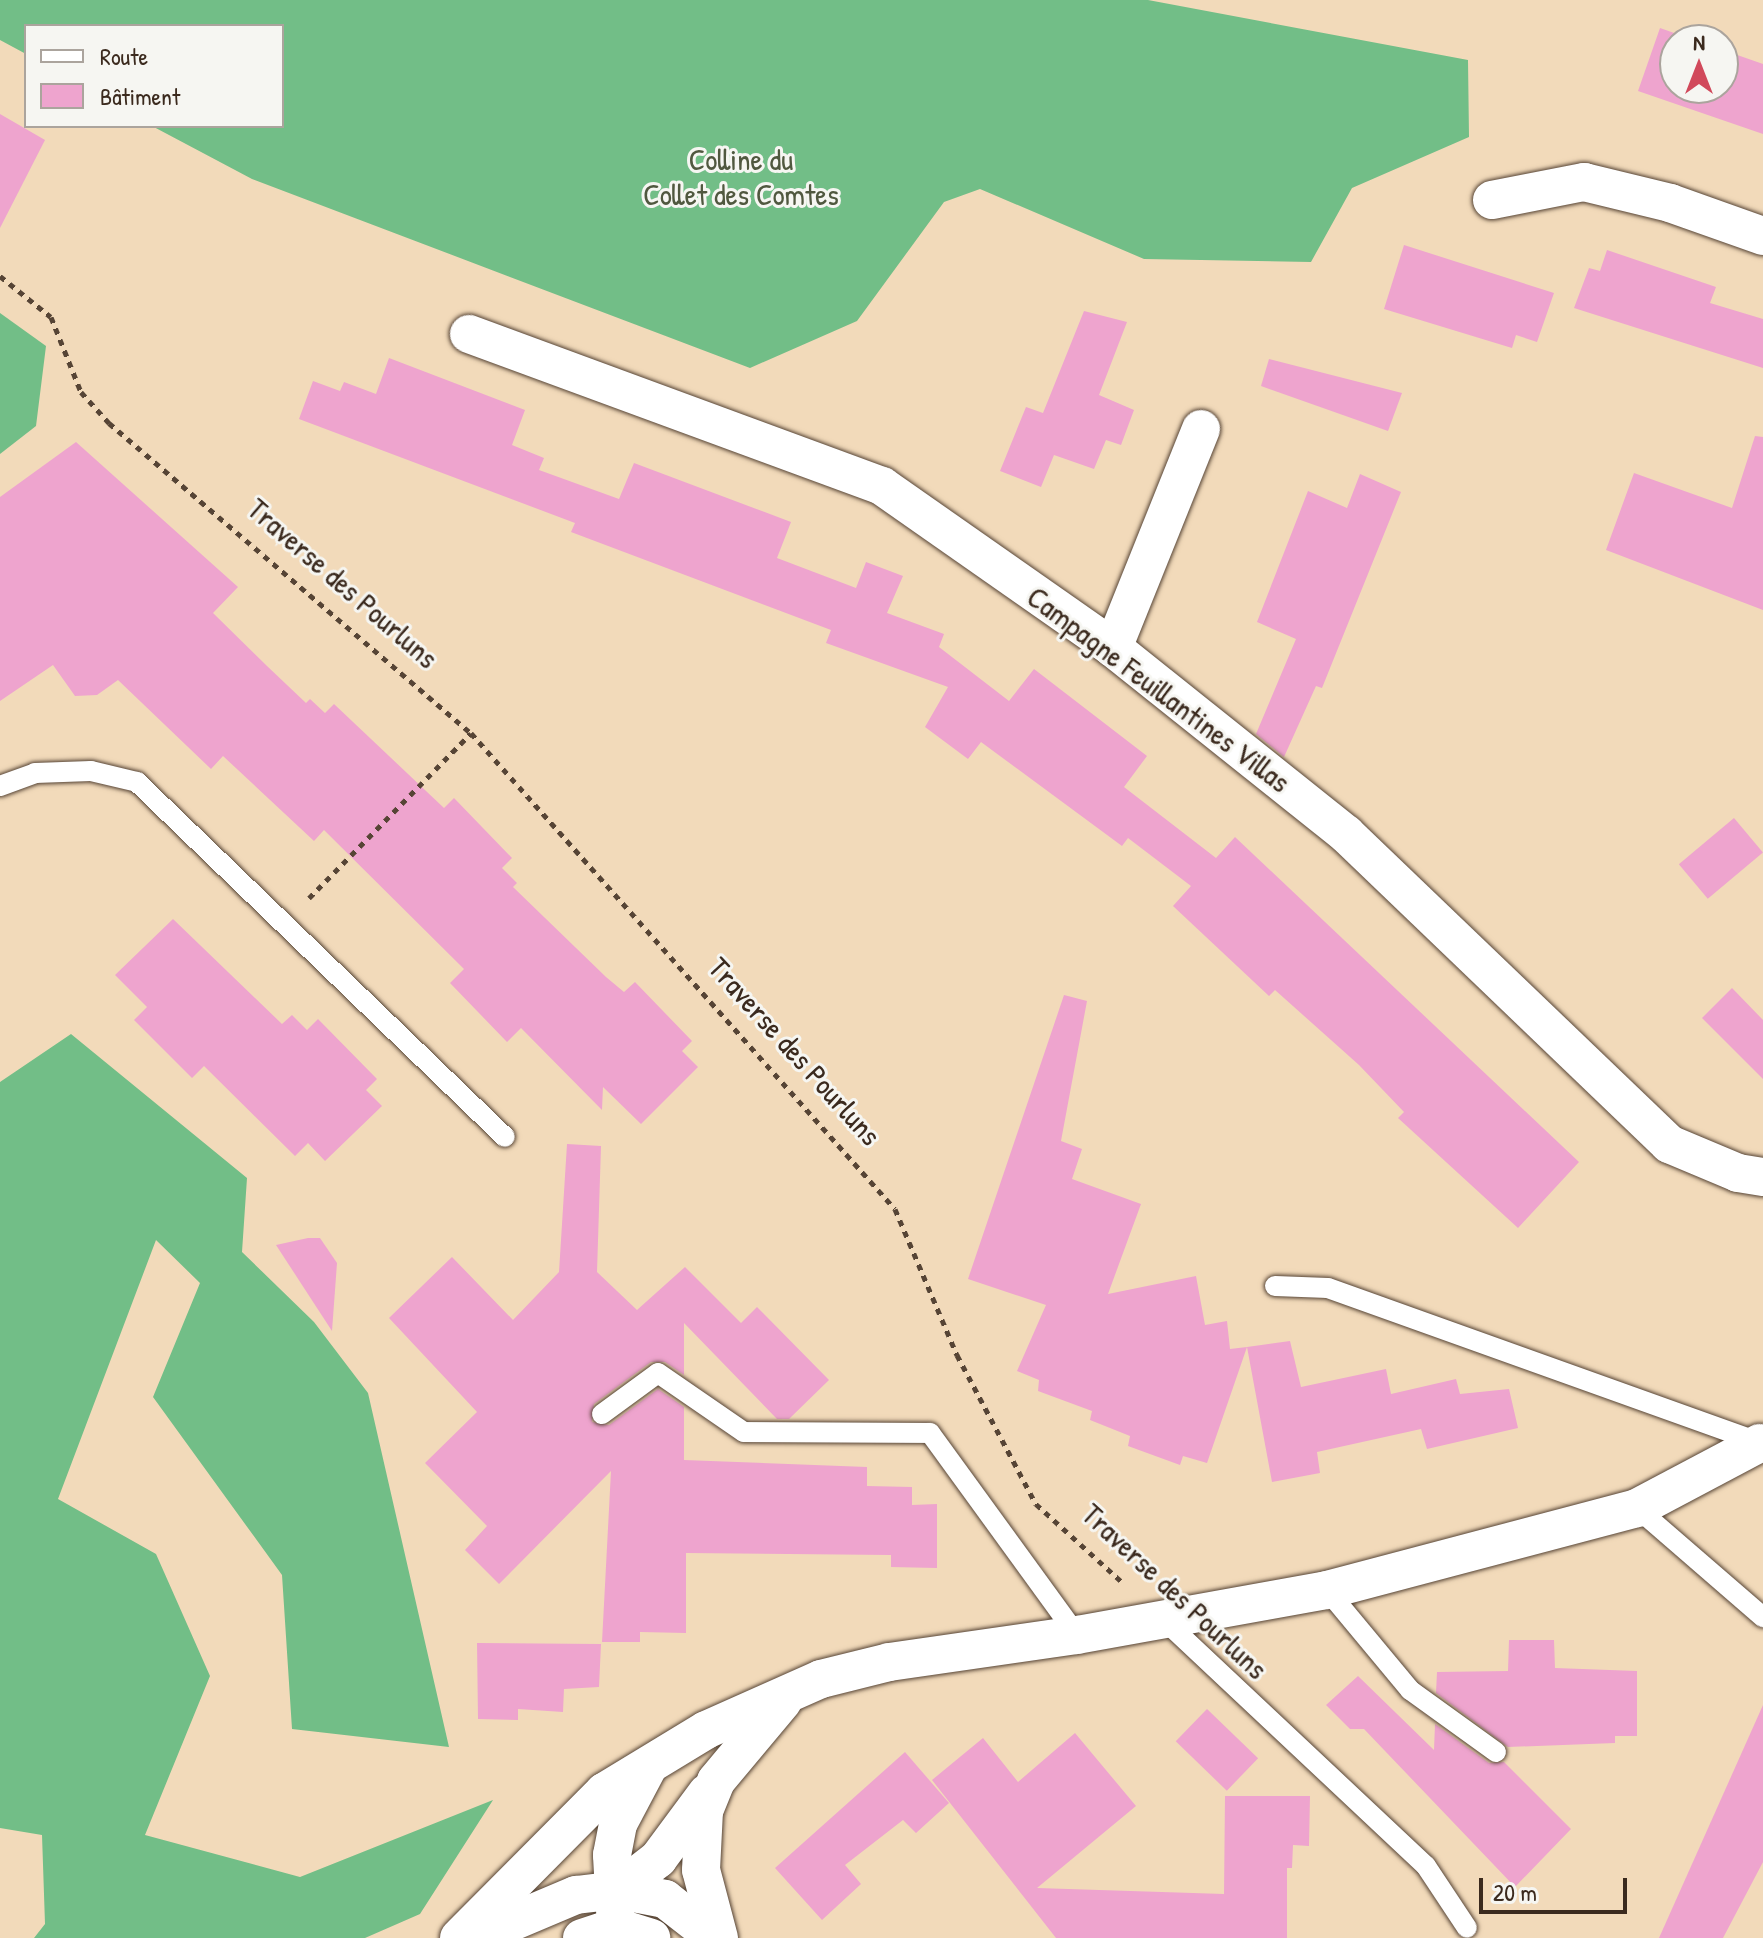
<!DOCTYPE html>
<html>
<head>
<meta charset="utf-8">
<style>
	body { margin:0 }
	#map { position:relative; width:1763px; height:1938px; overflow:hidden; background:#f2daba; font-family:"Patrick Hand",sans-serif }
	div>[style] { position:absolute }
	.forest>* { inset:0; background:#72be87 }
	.building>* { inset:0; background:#eea4ce; transform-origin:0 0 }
	.path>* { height:5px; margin-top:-2.5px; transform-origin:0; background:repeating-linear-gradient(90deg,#564435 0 6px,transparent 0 12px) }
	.roads { filter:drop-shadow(0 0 2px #564435) drop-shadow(0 0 2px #564435) }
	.service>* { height:20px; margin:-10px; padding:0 10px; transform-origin:10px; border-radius:10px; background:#fff }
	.minor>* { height:38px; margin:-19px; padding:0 19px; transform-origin:19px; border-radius:19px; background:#fff }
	span { translate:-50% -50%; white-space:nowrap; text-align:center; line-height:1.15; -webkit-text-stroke:6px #f6f6f2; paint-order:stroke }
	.park-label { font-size:30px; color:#50583f }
	.street-label { font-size:30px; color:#3b2a1e }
	.legend { position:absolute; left:24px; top:24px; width:260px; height:104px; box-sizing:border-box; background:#f6f6f2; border:2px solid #aba49d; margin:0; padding:10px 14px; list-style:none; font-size:24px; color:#3b2a1e }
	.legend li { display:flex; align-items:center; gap:16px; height:40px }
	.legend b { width:40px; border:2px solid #aba49d }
	.north { position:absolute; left:1659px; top:24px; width:80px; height:80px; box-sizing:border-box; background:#f6f6f2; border:2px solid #aba49d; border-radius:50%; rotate:0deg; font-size:22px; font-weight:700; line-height:32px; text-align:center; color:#3b2a1e }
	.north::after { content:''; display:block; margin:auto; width:28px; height:36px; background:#d1495b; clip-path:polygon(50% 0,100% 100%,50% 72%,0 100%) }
	.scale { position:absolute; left:1479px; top:1878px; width:148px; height:36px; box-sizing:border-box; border:4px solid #3b2a1e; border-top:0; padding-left:10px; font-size:24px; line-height:28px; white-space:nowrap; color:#3b2a1e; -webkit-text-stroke:6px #f6f6f2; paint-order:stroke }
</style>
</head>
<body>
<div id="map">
	<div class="forest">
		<i style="clip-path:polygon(0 0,1148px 0,1468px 60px,1469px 137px,1352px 188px,1311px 262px,1144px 259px,980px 189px,944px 202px,857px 321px,750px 368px,252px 179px,152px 126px,282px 126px,282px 26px,26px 26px,26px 54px,0 40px)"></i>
		<i style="clip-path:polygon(0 313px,46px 346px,36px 426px,0 454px)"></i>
		<i style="clip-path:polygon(71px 1034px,247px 1178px,242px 1252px,314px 1322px,368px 1393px,449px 1747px,292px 1729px,282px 1575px,153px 1397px,200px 1283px,156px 1240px,58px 1499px,156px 1554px,210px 1676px,145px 1835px,300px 1877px,493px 1800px,420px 1914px,365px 1938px,34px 1938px,45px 1924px,42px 1835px,0 1828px,0 1082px)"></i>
	</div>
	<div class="building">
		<i style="clip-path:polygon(1660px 28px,1694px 40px,1675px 40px,1675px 88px,1723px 88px,1723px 50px,1763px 64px,1763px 134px,1638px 91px)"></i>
		<i style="clip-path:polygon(0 114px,45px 140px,0 228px)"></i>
		<i style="clip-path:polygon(1404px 245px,1554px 293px,1537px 342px,1516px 335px,1512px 348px,1384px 309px)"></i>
		<i style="clip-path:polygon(1607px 250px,1716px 287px,1710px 303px,1763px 319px,1763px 368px,1574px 308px,1589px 268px,1600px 271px)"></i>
		<i style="clip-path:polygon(1084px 311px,1127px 322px,1099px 395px,1134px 410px,1121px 445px,1106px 440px,1094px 469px,1054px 455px,1041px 487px,1000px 471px,1026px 407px,1043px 413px)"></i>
		<i style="clip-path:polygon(389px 358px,525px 410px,512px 445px,544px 458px,539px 470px,619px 499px,634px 463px,791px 522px,777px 558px,856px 588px,866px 562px,903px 576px,887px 613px,944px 634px,939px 647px,1009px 701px,1034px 669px,1147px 756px,1124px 787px,1216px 858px,1235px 837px,1579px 1162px,1518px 1228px,1398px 1118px,1404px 1112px,1359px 1065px,1275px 990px,1269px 996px,1173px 906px,1191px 886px,1128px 838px,1122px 846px,981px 742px,968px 759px,925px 727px,948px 687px,826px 643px,831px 630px,571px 532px,575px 523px,299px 419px,313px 381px,340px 391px,344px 382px,376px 394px)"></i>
		<i style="clip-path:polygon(1269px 359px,1402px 393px,1388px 431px,1261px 386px)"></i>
		<i style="clip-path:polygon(1755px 436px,1763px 437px,1763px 610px,1606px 550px,1634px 473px,1732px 508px)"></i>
		<i style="clip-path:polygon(76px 442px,238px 587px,213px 613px,267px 666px,306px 703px,310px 699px,325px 713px,334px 704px,444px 808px,454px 798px,512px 858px,502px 868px,517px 883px,513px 887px,606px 977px,624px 992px,635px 982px,692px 1041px,682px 1051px,698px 1067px,641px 1124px,603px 1087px,602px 1110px,521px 1028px,507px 1042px,450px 983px,464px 969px,324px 830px,314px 841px,223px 756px,211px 769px,118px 680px,97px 695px,75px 696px,53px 665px,0 701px,0 497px)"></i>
		<i style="clip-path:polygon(1360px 474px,1401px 492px,1322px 688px,1316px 686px,1284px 757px,1256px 734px,1296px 639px,1257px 622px,1308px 491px,1347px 508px)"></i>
		<i style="left:1734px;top:818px;width:45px;height:72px;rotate:50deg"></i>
		<i style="clip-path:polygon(173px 919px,282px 1024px,292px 1015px,307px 1030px,318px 1019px,377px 1079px,366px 1090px,382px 1106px,325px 1161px,308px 1143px,295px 1156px,204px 1066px,192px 1078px,134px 1020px,147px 1007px,115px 975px)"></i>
		<i style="clip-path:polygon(1732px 988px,1763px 1020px,1763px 1079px,1702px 1018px)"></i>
		<i style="clip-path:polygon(1064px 995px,1087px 1001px,1061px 1141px,1082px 1149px,1072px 1179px,1141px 1204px,1108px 1294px,1196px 1276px,1205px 1325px,1227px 1321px,1230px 1349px,1247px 1347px,1207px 1463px,1183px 1456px,1180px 1465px,1128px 1446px,1130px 1436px,1090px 1420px,1092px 1411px,1038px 1391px,1039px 1380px,1017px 1371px,1046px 1305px,968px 1279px)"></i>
		<i style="clip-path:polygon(567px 1144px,601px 1146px,597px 1272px,637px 1310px,685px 1267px,741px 1323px,757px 1307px,829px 1380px,789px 1419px,777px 1419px,684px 1323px,684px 1375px,665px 1362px,651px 1362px,594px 1404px,592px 1422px,609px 1425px,658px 1389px,684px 1407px,684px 1460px,867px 1467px,867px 1486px,912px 1487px,912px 1505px,937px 1504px,937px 1568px,891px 1567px,891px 1555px,686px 1553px,686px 1633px,640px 1632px,640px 1642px,602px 1642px,611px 1471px,499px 1584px,465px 1550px,487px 1526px,425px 1463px,477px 1412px,389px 1318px,452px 1257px,513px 1320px,559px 1272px)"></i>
		<i style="clip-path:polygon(308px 1238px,320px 1238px,337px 1263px,332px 1331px,276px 1245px)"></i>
		<i style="clip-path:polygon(1290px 1341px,1301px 1387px,1386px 1369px,1391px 1394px,1456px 1379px,1460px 1394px,1509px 1389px,1518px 1428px,1427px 1449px,1421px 1429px,1317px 1452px,1320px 1473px,1272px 1482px,1247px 1347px)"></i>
		<i style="clip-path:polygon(1509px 1640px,1554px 1640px,1555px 1668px,1637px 1671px,1637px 1736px,1615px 1736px,1615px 1743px,1508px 1747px,1436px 1693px,1437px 1672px,1508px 1671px)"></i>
		<i style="clip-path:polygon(477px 1643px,601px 1644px,599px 1687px,564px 1689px,563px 1712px,518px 1709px,518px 1720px,478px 1719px)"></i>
		<i style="clip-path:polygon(1358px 1676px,1434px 1750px,1435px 1724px,1489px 1763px,1504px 1762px,1571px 1829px,1515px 1887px,1364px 1729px,1350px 1729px,1326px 1705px)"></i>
		<i style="clip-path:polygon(1763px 1705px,1763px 1862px,1723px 1938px,1659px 1938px)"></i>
		<i style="left:1207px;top:1709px;width:71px;height:45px;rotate:44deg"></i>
		<i style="clip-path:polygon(1075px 1733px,1136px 1806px,1037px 1888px,1224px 1894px,1225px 1796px,1310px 1796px,1309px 1846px,1293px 1845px,1292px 1868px,1287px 1868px,1287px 1938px,1056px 1938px,932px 1780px,983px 1738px,1018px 1782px)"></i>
		<i style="clip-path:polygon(905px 1752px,949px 1803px,916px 1833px,903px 1820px,845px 1865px,861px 1884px,822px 1920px,775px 1868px)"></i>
	</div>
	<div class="path">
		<i style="left:0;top:276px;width:65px;rotate:38.8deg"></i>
		<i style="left:51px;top:317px;width:81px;rotate:68.2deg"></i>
		<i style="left:81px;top:392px;width:42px;rotate:47.9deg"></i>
		<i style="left:109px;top:423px;width:477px;rotate:40.6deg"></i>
		<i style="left:471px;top:733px;width:637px;rotate:48.31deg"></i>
		<i style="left:895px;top:1209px;width:159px;rotate:67deg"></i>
		<i style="left:957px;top:1355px;width:169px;rotate:62.1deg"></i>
		<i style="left:1036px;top:1504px;width:115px;rotate:42.2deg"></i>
		<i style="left:309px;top:898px;width:231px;rotate:-45.5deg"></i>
	</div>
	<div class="roads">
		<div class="service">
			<i style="left:0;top:786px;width:37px;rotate:-20deg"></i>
			<i style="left:35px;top:773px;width:56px;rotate:-2deg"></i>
			<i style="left:91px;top:771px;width:47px;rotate:13.4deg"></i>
			<i style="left:137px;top:782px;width:511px;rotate:43.97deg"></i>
			<i style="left:1275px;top:1286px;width:53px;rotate:2.2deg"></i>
			<i style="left:1328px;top:1288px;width:459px;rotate:19.7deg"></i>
			<i style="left:602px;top:1414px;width:69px;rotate:-36.2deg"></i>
			<i style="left:658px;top:1373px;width:104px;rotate:34.5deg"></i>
			<i style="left:744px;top:1432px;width:186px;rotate:0.3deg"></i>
			<i style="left:930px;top:1433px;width:250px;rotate:54deg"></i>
			<i style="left:1637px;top:1508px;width:167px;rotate:40.9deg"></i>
			<i style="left:1327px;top:1590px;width:130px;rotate:50.3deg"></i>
			<i style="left:1410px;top:1690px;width:106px;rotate:35.8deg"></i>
			<i style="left:1164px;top:1620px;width:359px;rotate:43.2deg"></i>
			<i style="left:1426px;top:1866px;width:74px;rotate:56.5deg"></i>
		</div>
		<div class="minor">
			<i style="left:1492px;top:200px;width:94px;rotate:-11.1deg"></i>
			<i style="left:1584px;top:182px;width:89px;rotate:13.7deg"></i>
			<i style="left:1670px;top:203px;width:99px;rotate:19.5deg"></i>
			<i style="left:469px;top:334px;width:440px;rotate:20.2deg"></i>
			<i style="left:882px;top:486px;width:282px;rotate:35deg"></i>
			<i style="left:1113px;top:648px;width:298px;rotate:38.6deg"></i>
			<i style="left:1346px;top:834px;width:448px;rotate:43.8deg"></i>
			<i style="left:1669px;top:1144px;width:75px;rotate:22.8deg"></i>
			<i style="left:1738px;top:1173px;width:25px;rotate:9deg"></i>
			<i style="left:1113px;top:648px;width:236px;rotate:-68.1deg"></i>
			<i style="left:618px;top:1890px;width:51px;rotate:-37.8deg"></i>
			<i style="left:658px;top:1859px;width:82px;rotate:-53.4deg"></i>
			<i style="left:616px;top:1927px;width:72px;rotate:-93.2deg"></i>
			<i style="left:612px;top:1855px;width:32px;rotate:-79deg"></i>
			<i style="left:618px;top:1824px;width:64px;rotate:-62.2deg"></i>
			<i style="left:459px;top:1938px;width:206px;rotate:-45.2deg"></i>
			<i style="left:604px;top:1792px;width:119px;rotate:-31.3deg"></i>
			<i style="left:706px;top:1730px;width:126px;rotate:-23.9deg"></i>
			<i style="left:821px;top:1679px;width:70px;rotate:-14deg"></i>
			<i style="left:889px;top:1662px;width:190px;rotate:-8.2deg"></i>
			<i style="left:1077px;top:1635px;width:254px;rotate:-10.2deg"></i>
			<i style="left:1327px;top:1590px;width:321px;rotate:-14.8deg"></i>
			<i style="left:1637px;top:1508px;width:139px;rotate:-27.9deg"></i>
			<i style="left:474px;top:1938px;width:111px;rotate:-22.9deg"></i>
			<i style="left:576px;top:1895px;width:42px;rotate:-6.8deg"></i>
			<i style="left:618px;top:1890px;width:48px;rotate:10.8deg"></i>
			<i style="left:665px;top:1899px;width:63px;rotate:38deg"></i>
			<i style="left:582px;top:1938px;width:36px;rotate:-18deg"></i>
			<i style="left:616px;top:1927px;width:37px;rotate:17deg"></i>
			<i style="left:719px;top:1938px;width:70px;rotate:-104.8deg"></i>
			<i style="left:701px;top:1870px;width:59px;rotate:-87.1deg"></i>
			<i style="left:704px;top:1811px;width:32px;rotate:-68deg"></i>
			<i style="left:716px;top:1781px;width:104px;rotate:-50.1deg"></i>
		</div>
	</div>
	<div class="park-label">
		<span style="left:741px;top:176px">Colline du<br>Collet des Comtes</span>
	</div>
	<div class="street-label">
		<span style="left:343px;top:583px;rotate:41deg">Traverse des Pourluns</span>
		<span style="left:1159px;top:689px;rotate:37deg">Campagne Feuillantines Villas</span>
		<span style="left:795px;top:1051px;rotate:48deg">Traverse des Pourluns</span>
		<span style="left:1175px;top:1591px;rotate:43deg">Traverse des Pourluns</span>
	</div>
	<ul class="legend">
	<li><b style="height:10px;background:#fff"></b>Route</li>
	<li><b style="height:22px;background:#eea4ce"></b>Bâtiment</li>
	</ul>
	<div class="north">N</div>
	<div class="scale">20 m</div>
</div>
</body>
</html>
